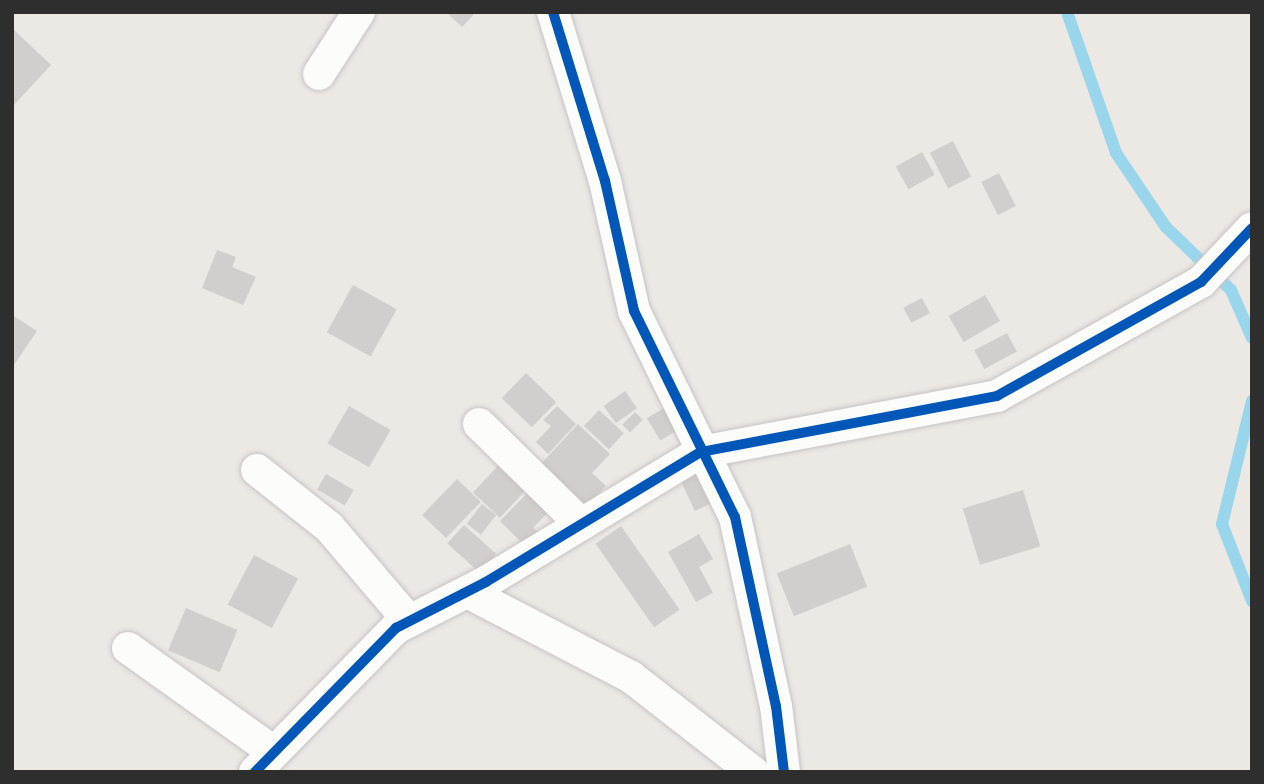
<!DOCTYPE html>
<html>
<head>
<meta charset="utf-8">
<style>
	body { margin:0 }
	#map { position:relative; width:1264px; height:784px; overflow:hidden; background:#ece8e4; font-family:"Source Sans 3",sans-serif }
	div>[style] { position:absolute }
	.stream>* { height:12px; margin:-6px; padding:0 6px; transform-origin:6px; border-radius:6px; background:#99d6ec }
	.building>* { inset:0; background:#d1cecb; transform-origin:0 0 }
	.roads { filter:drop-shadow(0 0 2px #c5c4c5) drop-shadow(0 0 2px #c5c4c5) }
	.street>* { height:32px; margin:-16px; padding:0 16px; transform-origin:16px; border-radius:16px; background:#fcfcfb }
	.cycleway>* { height:10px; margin:-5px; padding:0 5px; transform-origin:5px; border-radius:5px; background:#0057b8 }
	span { translate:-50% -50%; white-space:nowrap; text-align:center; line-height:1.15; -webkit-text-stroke:6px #fff; paint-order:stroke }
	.frame { position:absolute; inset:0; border:14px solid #2e2e2e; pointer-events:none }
</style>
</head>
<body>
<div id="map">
	<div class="stream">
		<i style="left:1067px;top:12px;width:149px;rotate:70.8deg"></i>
		<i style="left:1116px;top:153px;width:89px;rotate:56deg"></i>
		<i style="left:1166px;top:227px;width:91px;rotate:44.1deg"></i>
		<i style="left:1231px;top:290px;width:52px;rotate:66.4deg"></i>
		<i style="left:1252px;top:401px;width:127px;rotate:103.7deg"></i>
		<i style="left:1222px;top:524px;width:83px;rotate:68.7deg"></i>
	</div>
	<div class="building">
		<i style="clip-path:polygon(446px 12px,476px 12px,462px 27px)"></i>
		<i style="clip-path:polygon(12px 28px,51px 65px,12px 107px)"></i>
		<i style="left:953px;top:141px;width:40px;height:26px;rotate:63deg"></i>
		<i style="left:922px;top:152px;width:26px;height:30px;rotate:61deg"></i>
		<i style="left:999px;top:173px;width:37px;height:20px;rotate:63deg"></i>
		<i style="clip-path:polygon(217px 250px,236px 257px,232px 267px,256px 277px,243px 305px,202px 288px)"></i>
		<i style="left:353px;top:285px;width:50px;height:54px;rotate:29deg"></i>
		<i style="left:985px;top:295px;width:30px;height:42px;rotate:60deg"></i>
		<i style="left:922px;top:298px;width:17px;height:21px;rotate:62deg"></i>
		<i style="clip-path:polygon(12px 315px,37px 331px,12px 368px)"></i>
		<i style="left:1007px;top:333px;width:21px;height:37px;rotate:62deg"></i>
		<i style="left:526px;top:373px;width:42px;height:35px;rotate:44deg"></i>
		<i style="left:625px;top:391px;width:21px;height:26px;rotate:55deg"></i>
		<i style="left:349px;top:406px;width:48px;height:43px;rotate:30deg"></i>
		<i style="clip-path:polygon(557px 406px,576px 424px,548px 454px,536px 442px,551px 426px,543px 420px)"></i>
		<i style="left:664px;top:408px;width:26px;height:20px;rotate:59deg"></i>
		<i style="left:599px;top:410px;width:34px;height:22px;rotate:43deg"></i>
		<i style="left:635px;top:412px;width:11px;height:18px;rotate:45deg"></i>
		<i style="clip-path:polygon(578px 424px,610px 454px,592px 473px,606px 486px,583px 509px,538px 467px)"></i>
		<i style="left:507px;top:456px;width:37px;height:50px;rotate:43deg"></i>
		<i style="left:700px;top:470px;width:35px;height:22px;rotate:65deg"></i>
		<i style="left:326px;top:474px;width:32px;height:18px;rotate:30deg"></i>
		<i style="left:457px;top:479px;width:33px;height:50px;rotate:44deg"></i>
		<i style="clip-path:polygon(532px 488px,552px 508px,533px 528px,538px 532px,525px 546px,500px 521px)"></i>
		<i style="left:1023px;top:490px;width:59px;height:63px;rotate:73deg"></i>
		<i style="left:482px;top:504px;width:18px;height:25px;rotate:38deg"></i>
		<i style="left:464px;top:525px;width:43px;height:25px;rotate:42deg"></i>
		<i style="left:621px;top:526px;width:102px;height:31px;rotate:55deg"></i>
		<i style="clip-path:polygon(699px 534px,713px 559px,699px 567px,713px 593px,696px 602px,668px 552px)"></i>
		<i style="left:850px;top:544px;width:46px;height:79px;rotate:68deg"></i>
		<i style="left:254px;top:555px;width:50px;height:56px;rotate:28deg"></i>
		<i style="left:186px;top:608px;width:56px;height:46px;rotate:23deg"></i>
	</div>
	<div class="roads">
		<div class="street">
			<i style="left:553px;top:12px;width:177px;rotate:72.9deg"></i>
			<i style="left:605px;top:181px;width:133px;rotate:77.4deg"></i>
			<i style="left:634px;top:311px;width:229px;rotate:63.9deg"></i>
			<i style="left:735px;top:517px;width:193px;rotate:77.8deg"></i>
			<i style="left:776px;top:706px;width:66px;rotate:83.1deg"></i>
			<i style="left:319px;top:74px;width:74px;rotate:-57.2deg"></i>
			<i style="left:479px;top:424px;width:143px;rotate:44.4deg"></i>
			<i style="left:257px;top:470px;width:92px;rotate:38.4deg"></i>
			<i style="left:329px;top:527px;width:123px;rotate:49.6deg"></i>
			<i style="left:467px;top:592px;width:185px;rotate:27.4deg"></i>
			<i style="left:631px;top:677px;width:155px;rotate:37.9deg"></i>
			<i style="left:128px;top:648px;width:179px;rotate:35.5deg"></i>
			<i style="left:255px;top:772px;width:202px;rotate:-45.6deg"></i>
			<i style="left:396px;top:628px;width:101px;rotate:-27.1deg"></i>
			<i style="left:486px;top:582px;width:251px;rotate:-31.2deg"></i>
			<i style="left:701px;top:452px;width:301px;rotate:-10.7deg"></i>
			<i style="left:997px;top:396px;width:234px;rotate:-29.2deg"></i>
			<i style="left:1201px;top:282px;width:74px;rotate:-46.6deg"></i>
		</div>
	</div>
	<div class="cycleway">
		<i style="left:553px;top:12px;width:177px;rotate:72.9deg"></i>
		<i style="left:605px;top:181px;width:133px;rotate:77.4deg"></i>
		<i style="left:634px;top:311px;width:229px;rotate:63.9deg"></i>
		<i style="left:735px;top:517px;width:193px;rotate:77.8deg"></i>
		<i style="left:776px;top:706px;width:66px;rotate:83.1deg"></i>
		<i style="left:255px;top:772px;width:202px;rotate:-45.6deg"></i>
		<i style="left:396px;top:628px;width:101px;rotate:-27.1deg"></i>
		<i style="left:486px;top:582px;width:251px;rotate:-31.2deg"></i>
		<i style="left:701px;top:452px;width:301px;rotate:-10.7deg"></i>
		<i style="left:997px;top:396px;width:234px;rotate:-29.2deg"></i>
		<i style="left:1201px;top:282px;width:74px;rotate:-46.6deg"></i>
	</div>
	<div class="frame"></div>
</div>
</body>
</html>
